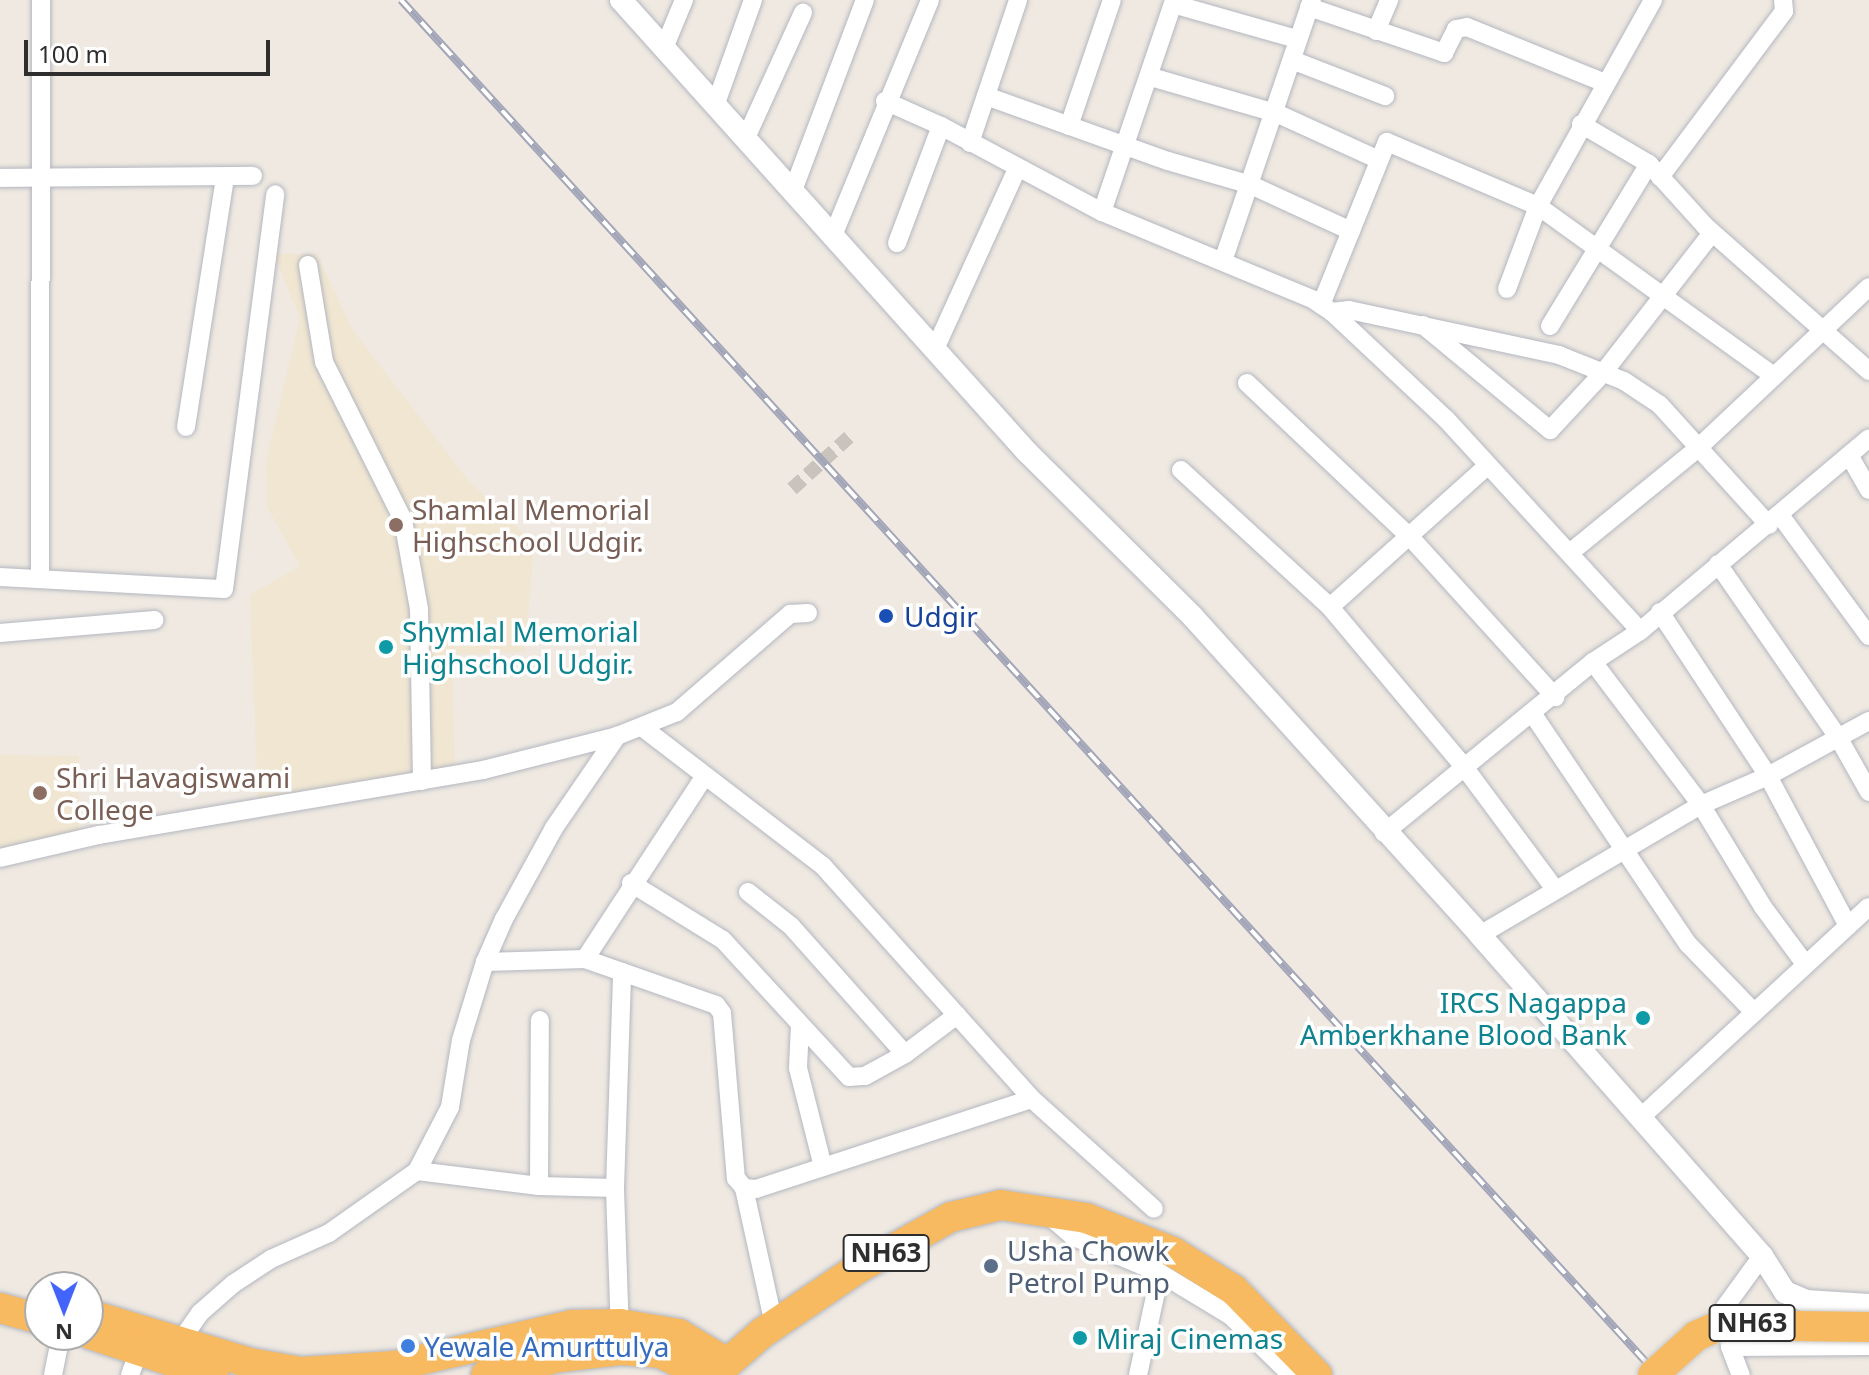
<!DOCTYPE html>
<html>
<head>
<meta charset="utf-8">
<style>
	body { margin:0 }
	#map { position:relative; width:1869px; height:1375px; overflow:hidden; background:#efe9e1; font-family:"Noto Sans",sans-serif }
	div>[style] { position:absolute }
	.education>* { inset:0; background:#f0e6d1 }
	.pedestrian-tunnel>* { height:14px; margin-top:-7px; transform-origin:0; background:repeating-linear-gradient(90deg,#c8c4bd 0 14px,transparent 0 21px) }
	.roads { filter:drop-shadow(0 0 2px #b4b7c1) drop-shadow(0 0 2px #b4b7c1) }
	.minor>* { height:18px; margin:-9px; padding:0 9px; transform-origin:9px; border-radius:9px; background:#fff }
	.tertiary>* { height:22px; margin:-11px; padding:0 11px; transform-origin:11px; border-radius:11px; background:#fff }
	.trunk>* { height:30px; margin:-15px; padding:0 15px; transform-origin:15px; border-radius:15px; background:#f8ba60 }
	.rail>* { height:8px; margin-top:-4px; transform-origin:0; background:repeating-linear-gradient(90deg,#fff 0 15px,#a3a6b8 0 30px); box-sizing:border-box; border-block:2px solid #a3a6b8 }
	.bridges { filter:drop-shadow(0 0 2px #c9c9c9) drop-shadow(0 0 2px #c9c9c9) }
	.trunk-bridge>* { height:30px; margin:-15px; padding:0 15px; transform-origin:15px; border-radius:15px; background:#f8ba60 }
	.dots>* { width:22px; height:22px; translate:-50% -50%; box-sizing:border-box; border:4px solid #fff; border-radius:50% }
	span { translate:-50% -50%; white-space:nowrap; text-align:center; line-height:1.15; -webkit-text-stroke:7px #fff; paint-order:stroke }
	.shield-label span { padding:2px 6px; background:#fff; border:2px solid; border-radius:6px; -webkit-text-stroke-width:0 }
	.shield-label { font-size:26px; color:#2e2e2e; font-weight:700 }
	.education-label { font-size:28px; color:#785e54 }
	.left { translate:0 -50%; text-align:left }
	.transit-label { font-size:28px; color:#164399 }
	.culture-label { font-size:28px; color:#0d838f }
	.right { translate:-100% -50%; text-align:right }
	.service-label { font-size:28px; color:#4e5e75 }
	.shop-label { font-size:28px; color:#366cbe }
	.north { position:absolute; left:24px; top:1271px; width:80px; height:80px; box-sizing:border-box; background:#fff; border:2px solid #ababab; border-radius:50%; rotate:180deg; font-size:22px; font-weight:700; line-height:32px; text-align:center; color:#2e2e2e }
	.north::after { content:''; display:block; margin:auto; width:28px; height:36px; background:#4264fb; clip-path:polygon(50% 0,100% 100%,50% 72%,0 100%) }
	.scale { position:absolute; left:24px; top:40px; width:246px; height:36px; box-sizing:border-box; border:4px solid #2e2e2e; border-top:0; padding-left:10px; font-size:24px; line-height:28px; white-space:nowrap; color:#2e2e2e; -webkit-text-stroke:6px #fff; paint-order:stroke }
</style>
</head>
<body>
<div id="map">
	<div class="education">
		<i style="clip-path:polygon(274px 254px,317px 254px,352px 329px,468px 480px,534px 544px,525px 652px,452px 655px,455px 767px,258px 801px,250px 595px,300px 566px,267px 507px,266px 462px,300px 318px)"></i>
		<i style="clip-path:polygon(0 755px,79px 756px,79px 831px,0 849px)"></i>
	</div>
	<div class="pedestrian-tunnel">
		<i style="left:792px;top:489px;width:77px;rotate:-42.4deg"></i>
	</div>
	<div class="roads">
		<div class="minor">
			<i style="left:1173px;top:4px;width:129px;rotate:15.8deg"></i>
			<i style="left:1309px;top:7px;width:143px;rotate:18.8deg"></i>
			<i style="left:1444px;top:53px;width:27px;rotate:-63deg"></i>
			<i style="left:1456px;top:29px;width:11px;rotate:-10deg"></i>
			<i style="left:1467px;top:27px;width:149px;rotate:22.1deg"></i>
			<i style="left:1376px;top:31px;width:34px;rotate:-67deg"></i>
			<i style="left:664px;top:48px;width:52px;rotate:-67.4deg"></i>
			<i style="left:1292px;top:60px;width:100px;rotate:21.2deg"></i>
			<i style="left:1151px;top:77px;width:130px;rotate:16.1deg"></i>
			<i style="left:1276px;top:113px;width:113px;rotate:24.5deg"></i>
			<i style="left:986px;top:96px;width:193px;rotate:19.7deg"></i>
			<i style="left:1168px;top:161px;width:86px;rotate:16.1deg"></i>
			<i style="left:1251px;top:185px;width:110px;rotate:24.7deg"></i>
			<i style="left:885px;top:101px;width:61px;rotate:24.1deg"></i>
			<i style="left:941px;top:126px;width:125px;rotate:110.6deg"></i>
			<i style="left:715px;top:106px;width:113px;rotate:-70.3deg"></i>
			<i style="left:1581px;top:124px;width:79px;rotate:30.5deg"></i>
			<i style="left:1649px;top:164px;width:84px;rotate:47.9deg"></i>
			<i style="left:1705px;top:226px;width:219px;rotate:41.5deg"></i>
			<i style="left:941px;top:126px;width:183px;rotate:28.1deg"></i>
			<i style="left:1102px;top:212px;width:230px;rotate:22.5deg"></i>
			<i style="left:1314px;top:300px;width:22px;rotate:34deg"></i>
			<i style="left:1332px;top:312px;width:156px;rotate:43.2deg"></i>
			<i style="left:1446px;top:419px;width:287px;rotate:47.5deg"></i>
			<i style="left:1069px;top:126px;width:133px;rotate:-71.2deg"></i>
			<i style="left:745px;top:140px;width:140px;rotate:-65.5deg"></i>
			<i style="left:970px;top:143px;width:151px;rotate:-71.4deg"></i>
			<i style="left:1660px;top:177px;width:207px;rotate:-53.2deg"></i>
			<i style="left:1784px;top:11px;width:11px;rotate:-95deg"></i>
			<i style="left:0;top:178px;width:253px;rotate:-0.5deg"></i>
			<i style="left:792px;top:193px;width:206px;rotate:-69.3deg"></i>
			<i style="left:1102px;top:212px;width:224px;rotate:-71.2deg"></i>
			<i style="left:832px;top:238px;width:257px;rotate:-67.6deg"></i>
			<i style="left:1223px;top:261px;width:276px;rotate:-71.2deg"></i>
			<i style="left:308px;top:265px;width:98px;rotate:80.6deg"></i>
			<i style="left:324px;top:362px;width:177px;rotate:63.4deg"></i>
			<i style="left:403px;top:520px;width:90px;rotate:79.8deg"></i>
			<i style="left:419px;top:609px;width:172px;rotate:89deg"></i>
			<i style="left:1507px;top:289px;width:89px;rotate:-69.5deg"></i>
			<i style="left:1538px;top:206px;width:236px;rotate:-60.8deg"></i>
			<i style="left:1321px;top:305px;width:176px;rotate:-68deg"></i>
			<i style="left:1387px;top:142px;width:164px;rotate:23deg"></i>
			<i style="left:1538px;top:206px;width:289px;rotate:35.8deg"></i>
			<i style="left:1332px;top:312px;width:17px;rotate:-7deg"></i>
			<i style="left:1349px;top:310px;width:215px;rotate:12.1deg"></i>
			<i style="left:1559px;top:355px;width:70px;rotate:21.8deg"></i>
			<i style="left:1624px;top:381px;width:43px;rotate:33.7deg"></i>
			<i style="left:1660px;top:405px;width:162px;rotate:47.8deg"></i>
			<i style="left:1423px;top:325px;width:165px;rotate:39.6deg"></i>
			<i style="left:1550px;top:430px;width:78px;rotate:-47.1deg"></i>
			<i style="left:1603px;top:373px;width:177px;rotate:-52.1deg"></i>
			<i style="left:1550px;top:326px;width:190px;rotate:-58.6deg"></i>
			<i style="left:935px;top:349px;width:198px;rotate:-65.5deg"></i>
			<i style="left:1247px;top:383px;width:226px;rotate:43.4deg"></i>
			<i style="left:1411px;top:538px;width:215px;rotate:47.8deg"></i>
			<i style="left:186px;top:427px;width:253px;rotate:-81.1deg"></i>
			<i style="left:1849px;top:455px;width:40px;rotate:60.3deg"></i>
			<i style="left:1181px;top:470px;width:202px;rotate:42.6deg"></i>
			<i style="left:1330px;top:607px;width:210px;rotate:50deg"></i>
			<i style="left:1465px;top:768px;width:149px;rotate:53.4deg"></i>
			<i style="left:1780px;top:515px;width:150px;rotate:53.7deg"></i>
			<i style="left:1572px;top:551px;width:161px;rotate:-39.2deg"></i>
			<i style="left:1697px;top:449px;width:236px;rotate:-43.3deg"></i>
			<i style="left:1718px;top:564px;width:211px;rotate:55.3deg"></i>
			<i style="left:1838px;top:737px;width:63px;rotate:60.6deg"></i>
			<i style="left:0;top:577px;width:224px;rotate:3.1deg"></i>
			<i style="left:224px;top:589px;width:398px;rotate:-82.6deg"></i>
			<i style="left:40px;top:579px;width:579px;rotate:-89.9deg"></i>
			<i style="left:1330px;top:607px;width:212px;rotate:-41.9deg"></i>
			<i style="left:1660px;top:612px;width:196px;rotate:56.6deg"></i>
			<i style="left:1768px;top:776px;width:170px;rotate:61.9deg"></i>
			<i style="left:0;top:633px;width:155px;rotate:-4.8deg"></i>
			<i style="left:1593px;top:662px;width:179px;rotate:52.9deg"></i>
			<i style="left:1701px;top:805px;width:119px;rotate:58.7deg"></i>
			<i style="left:1763px;top:907px;width:71px;rotate:53.6deg"></i>
			<i style="left:1532px;top:713px;width:279px;rotate:56deg"></i>
			<i style="left:1688px;top:944px;width:95px;rotate:45.9deg"></i>
			<i style="left:642px;top:727px;width:228px;rotate:37.5deg"></i>
			<i style="left:823px;top:866px;width:313px;rotate:48.1deg"></i>
			<i style="left:1032px;top:1099px;width:164px;rotate:42deg"></i>
			<i style="left:1384px;top:833px;width:270px;rotate:-39.3deg"></i>
			<i style="left:1593px;top:662px;width:56px;rotate:-33.4deg"></i>
			<i style="left:1640px;top:631px;width:299px;rotate:-40.1deg"></i>
			<i style="left:0;top:858px;width:102px;rotate:-13.1deg"></i>
			<i style="left:99px;top:835px;width:389px;rotate:-9.6deg"></i>
			<i style="left:483px;top:770px;width:138px;rotate:-14.2deg"></i>
			<i style="left:617px;top:736px;width:65px;rotate:-21.8deg"></i>
			<i style="left:677px;top:712px;width:150px;rotate:-40.9deg"></i>
			<i style="left:790px;top:614px;width:18px;rotate:-3deg"></i>
			<i style="left:631px;top:883px;width:108px;rotate:31.8deg"></i>
			<i style="left:723px;top:940px;width:186px;rotate:47.4deg"></i>
			<i style="left:849px;top:1077px;width:16px;rotate:-4deg"></i>
			<i style="left:865px;top:1076px;width:46px;rotate:-28.8deg"></i>
			<i style="left:905px;top:1054px;width:65px;rotate:-36.9deg"></i>
			<i style="left:748px;top:892px;width:55px;rotate:38.3deg"></i>
			<i style="left:791px;top:926px;width:171px;rotate:48.3deg"></i>
			<i style="left:1480px;top:935px;width:256px;rotate:-30.5deg"></i>
			<i style="left:1701px;top:805px;width:73px;rotate:-23.4deg"></i>
			<i style="left:1768px;top:776px;width:115px;rotate:-28.6deg"></i>
			<i style="left:585px;top:959px;width:217px;rotate:-56.8deg"></i>
			<i style="left:485px;top:962px;width:100px;rotate:-1.7deg"></i>
			<i style="left:585px;top:959px;width:139px;rotate:19.3deg"></i>
			<i style="left:716px;top:1005px;width:10px;rotate:53deg"></i>
			<i style="left:722px;top:1013px;width:166px;rotate:85.2deg"></i>
			<i style="left:736px;top:1178px;width:13px;rotate:51deg"></i>
			<i style="left:744px;top:1188px;width:12px;rotate:5deg"></i>
			<i style="left:756px;top:1189px;width:290px;rotate:-18.1deg"></i>
			<i style="left:800px;top:1025px;width:43px;rotate:92.7deg"></i>
			<i style="left:798px;top:1068px;width:102px;rotate:75.8deg"></i>
			<i style="left:1640px;top:1118px;width:311px;rotate:-42.7deg"></i>
			<i style="left:417px;top:1171px;width:123px;rotate:7deg"></i>
			<i style="left:539px;top:1186px;width:76px;rotate:1.5deg"></i>
			<i style="left:539px;top:1186px;width:166px;rotate:-89.7deg"></i>
			<i style="left:744px;top:1188px;width:139px;rotate:77.6deg"></i>
			<i style="left:1046px;top:1213px;width:37px;rotate:41deg"></i>
			<i style="left:1074px;top:1237px;width:93px;rotate:22.7deg"></i>
			<i style="left:1160px;top:1273px;width:83px;rotate:31.2deg"></i>
			<i style="left:1231px;top:1316px;width:84px;rotate:44.5deg"></i>
			<i style="left:1762px;top:1256px;width:63px;rotate:126deg"></i>
			<i style="left:1725px;top:1307px;width:40px;rotate:82.9deg"></i>
			<i style="left:1730px;top:1347px;width:139px;rotate:-0.4deg"></i>
			<i style="left:620px;top:1333px;width:145px;rotate:-92deg"></i>
			<i style="left:615px;top:1188px;width:216px;rotate:-88.1deg"></i>
			<i style="left:1730px;top:1347px;width:30px;rotate:69deg"></i>
			<i style="left:175px;top:1349px;width:44px;rotate:-55.2deg"></i>
			<i style="left:200px;top:1313px;width:44px;rotate:-41.3deg"></i>
			<i style="left:233px;top:1284px;width:45px;rotate:-33.3deg"></i>
			<i style="left:271px;top:1259px;width:64px;rotate:-24.1deg"></i>
			<i style="left:329px;top:1233px;width:108px;rotate:-35.2deg"></i>
			<i style="left:417px;top:1171px;width:72px;rotate:-62.7deg"></i>
			<i style="left:450px;top:1107px;width:68px;rotate:-80.7deg"></i>
			<i style="left:461px;top:1040px;width:82px;rotate:-72.9deg"></i>
			<i style="left:485px;top:962px;width:47px;rotate:-66.2deg"></i>
			<i style="left:504px;top:919px;width:104px;rotate:-61.2deg"></i>
			<i style="left:554px;top:828px;width:112px;rotate:-55.6deg"></i>
			<i style="left:53px;top:1375px;width:41px;rotate:-78.7deg"></i>
			<i style="left:130px;top:1375px;width:23px;rotate:-70deg"></i>
			<i style="left:1138px;top:1375px;width:104px;rotate:-77.8deg"></i>
		</div>
		<div class="tertiary">
			<i style="left:621px;top:0;width:608px;rotate:48.07deg"></i>
			<i style="left:1027px;top:452px;width:234px;rotate:44.8deg"></i>
			<i style="left:1193px;top:617px;width:428px;rotate:47.9deg"></i>
			<i style="left:1480px;top:935px;width:427px;rotate:48.7deg"></i>
			<i style="left:1762px;top:1256px;width:43px;rotate:57.4deg"></i>
			<i style="left:1785px;top:1292px;width:23px;rotate:23deg"></i>
			<i style="left:1806px;top:1301px;width:63px;rotate:3.6deg"></i>
		</div>
		<div class="trunk">
			<i style="left:0;top:1308px;width:41px;rotate:15.4deg"></i>
			<i style="left:88px;top:1314px;width:169px;rotate:16.8deg"></i>
			<i style="left:250px;top:1363px;width:52px;rotate:10deg"></i>
			<i style="left:301px;top:1372px;width:93px;rotate:-3.7deg"></i>
			<i style="left:394px;top:1366px;width:183px;rotate:-13deg"></i>
			<i style="left:572px;top:1325px;width:48px;rotate:-1.2deg"></i>
			<i style="left:620px;top:1324px;width:60px;rotate:9.6deg"></i>
			<i style="left:679px;top:1334px;width:56px;rotate:31.1deg"></i>
			<i style="left:90px;top:1334px;width:130px;rotate:18.4deg"></i>
			<i style="left:486px;top:1375px;width:76px;rotate:-13.7deg"></i>
			<i style="left:560px;top:1357px;width:61px;rotate:-6.5deg"></i>
			<i style="left:621px;top:1350px;width:39px;rotate:4deg"></i>
			<i style="left:660px;top:1353px;width:51px;rotate:25.6deg"></i>
			<i style="left:714px;top:1375px;width:64px;rotate:-41.2deg"></i>
			<i style="left:762px;top:1333px;width:115px;rotate:-34deg"></i>
			<i style="left:857px;top:1269px;width:107px;rotate:-29deg"></i>
			<i style="left:951px;top:1217px;width:51px;rotate:-13.5deg"></i>
			<i style="left:1001px;top:1205px;width:86px;rotate:8.7deg"></i>
			<i style="left:1086px;top:1218px;width:93px;rotate:21.3deg"></i>
			<i style="left:1173px;top:1252px;width:72px;rotate:31.9deg"></i>
			<i style="left:1234px;top:1290px;width:119px;rotate:45.7deg"></i>
		</div>
	</div>
	<div class="rail">
		<i style="left:401px;top:0;width:1863px;rotate:47.57deg"></i>
	</div>
	<div class="bridges">
		<div class="trunk-bridge">
			<i style="left:1653px;top:1375px;width:58px;rotate:-42.2deg"></i>
			<i style="left:1696px;top:1336px;width:27px;rotate:-24deg"></i>
			<i style="left:1721px;top:1325px;width:148px;rotate:0.8deg"></i>
		</div>
	</div>
	<div class="dots">
		<i style="left:396px;top:525px;background:#8d6e63"></i>
		<i style="left:886px;top:616px;background:#1a4fb4"></i>
		<i style="left:386px;top:647px;background:#0f9aa8"></i>
		<i style="left:40px;top:793px;background:#8d6e63"></i>
		<i style="left:1643px;top:1018px;background:#0f9aa8"></i>
		<i style="left:991px;top:1266px;background:#5c6f8a"></i>
		<i style="left:1080px;top:1338px;background:#0f9aa8"></i>
		<i style="left:408px;top:1346px;background:#3f7fe0"></i>
	</div>
	<div class="shield-label">
		<span style="left:886px;top:1253px">NH63</span>
		<span style="left:1752px;top:1323px">NH63</span>
	</div>
	<div class="education-label">
		<span class="left" style="left:412px;top:525px">Shamlal Memorial<br>Highschool Udgir.</span>
		<span class="left" style="left:56px;top:793px">Shri Havagiswami<br>College</span>
	</div>
	<div class="transit-label">
		<span class="left" style="left:904px;top:616px">Udgir</span>
	</div>
	<div class="culture-label">
		<span class="left" style="left:402px;top:647px">Shymlal Memorial<br>Highschool Udgir.</span>
		<span class="right" style="left:1627px;top:1018px">IRCS Nagappa<br>Amberkhane Blood Bank</span>
		<span class="left" style="left:1096px;top:1338px">Miraj Cinemas</span>
	</div>
	<div class="service-label">
		<span class="left" style="left:1007px;top:1266px">Usha Chowk<br>Petrol Pump</span>
	</div>
	<div class="shop-label">
		<span class="left" style="left:424px;top:1346px">Yewale Amurttulya</span>
	</div>
	<div class="north">N</div>
	<div class="scale">100 m</div>
</div>
</body>
</html>
